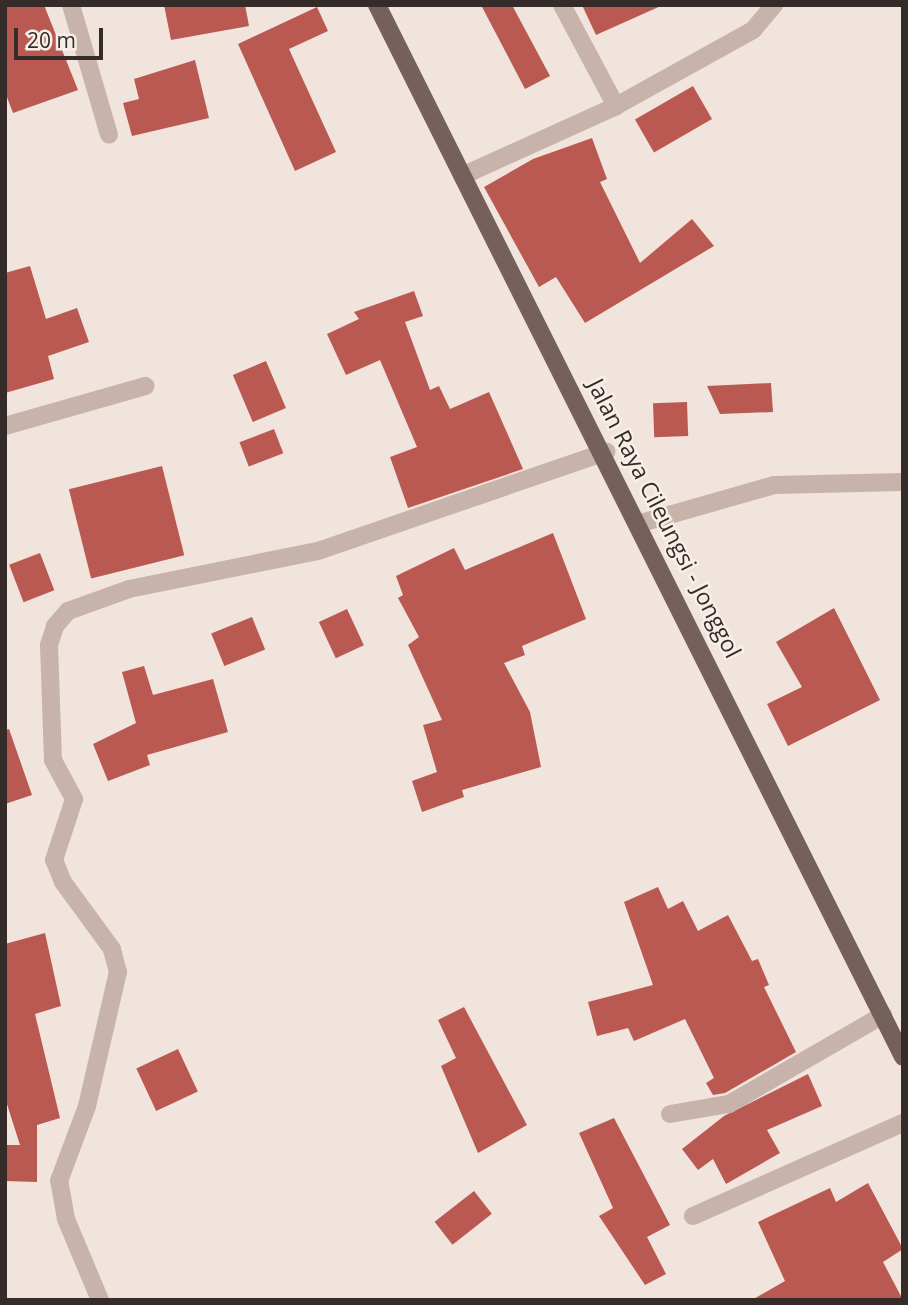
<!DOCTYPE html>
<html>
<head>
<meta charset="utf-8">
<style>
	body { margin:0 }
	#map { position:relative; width:908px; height:1305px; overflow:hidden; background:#f0e4dd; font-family:"Open Sans",sans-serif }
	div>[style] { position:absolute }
	.building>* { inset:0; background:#ba5951; transform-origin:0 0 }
	.lane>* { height:18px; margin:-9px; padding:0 9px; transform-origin:9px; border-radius:9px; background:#c7b3aa }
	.street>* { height:18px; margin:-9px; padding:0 9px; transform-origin:9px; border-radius:9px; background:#c7b3aa }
	.primary>* { height:18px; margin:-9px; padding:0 9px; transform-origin:9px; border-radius:9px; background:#75605b }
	span { translate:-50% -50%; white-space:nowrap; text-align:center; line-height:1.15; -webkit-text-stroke:5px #f8efe9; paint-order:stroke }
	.street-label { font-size:23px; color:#352b29 }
	.frame { position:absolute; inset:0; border:7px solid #352b29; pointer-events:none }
	.scale { position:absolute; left:14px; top:28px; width:89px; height:32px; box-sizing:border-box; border:4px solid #352b29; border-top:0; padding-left:9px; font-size:21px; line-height:24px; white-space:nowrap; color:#352b29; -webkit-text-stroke:5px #f8efe9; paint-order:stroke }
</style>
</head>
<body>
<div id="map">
	<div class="building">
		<i style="clip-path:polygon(5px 5px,44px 5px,78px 90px,13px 113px,5px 92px)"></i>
		<i style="clip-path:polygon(164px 5px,245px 5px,249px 26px,171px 40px)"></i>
		<i style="clip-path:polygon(481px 5px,512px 5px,550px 76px,525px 89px)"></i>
		<i style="clip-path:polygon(582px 5px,663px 5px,596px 35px)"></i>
		<i style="clip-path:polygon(317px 7px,328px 31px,289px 49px,336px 152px,295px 171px,238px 44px)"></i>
		<i style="clip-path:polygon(195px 60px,209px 118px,132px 136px,123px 103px,139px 99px,134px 79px)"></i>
		<i style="left:693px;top:86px;width:38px;height:67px;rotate:60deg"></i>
		<i style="clip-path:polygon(592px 138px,607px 179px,600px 182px,640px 263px,692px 219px,714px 246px,585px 323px,556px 277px,539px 287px,484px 187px,533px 159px)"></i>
		<i style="clip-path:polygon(30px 266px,46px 319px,77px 308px,89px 342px,48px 356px,54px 379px,5px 393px,5px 273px)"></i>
		<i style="clip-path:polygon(414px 291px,423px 316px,405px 322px,430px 390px,439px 386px,450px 409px,489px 392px,523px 469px,408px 508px,390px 457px,417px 447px,380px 360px,346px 375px,327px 334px,359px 319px,354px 312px)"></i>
		<i style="left:266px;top:361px;width:51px;height:36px;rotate:67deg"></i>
		<i style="clip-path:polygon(771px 383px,773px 412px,720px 414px,707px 386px)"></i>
		<i style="left:687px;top:402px;width:34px;height:34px;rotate:88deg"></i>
		<i style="left:274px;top:429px;width:26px;height:37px;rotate:69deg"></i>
		<i style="left:162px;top:466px;width:92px;height:96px;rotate:76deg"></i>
		<i style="clip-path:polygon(553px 533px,586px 619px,522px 646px,525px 655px,504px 663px,530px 712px,541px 767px,462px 790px,464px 797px,422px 812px,412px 781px,437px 772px,423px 725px,442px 720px,408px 645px,419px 637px,398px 598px,403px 595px,396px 576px,454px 548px,465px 570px)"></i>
		<i style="left:40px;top:553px;width:40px;height:33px;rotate:69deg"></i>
		<i style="clip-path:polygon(834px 608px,880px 700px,788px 746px,767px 704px,802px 687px,776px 642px)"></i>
		<i style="left:347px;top:609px;width:40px;height:31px;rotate:65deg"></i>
		<i style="left:252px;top:617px;width:35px;height:44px;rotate:68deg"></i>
		<i style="clip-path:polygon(144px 666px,153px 695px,213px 679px,228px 732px,147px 755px,150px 765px,108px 781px,93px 744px,136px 723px,122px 672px)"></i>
		<i style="clip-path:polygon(9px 729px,32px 795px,5px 804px,5px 730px)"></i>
		<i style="clip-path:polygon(658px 887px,668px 909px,683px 901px,698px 931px,728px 915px,752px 961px,758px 959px,769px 985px,764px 987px,796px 1052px,725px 1093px,713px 1095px,706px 1083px,714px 1078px,685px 1019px,634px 1041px,628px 1028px,597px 1036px,588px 1002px,653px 985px,624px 902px)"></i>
		<i style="clip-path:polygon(45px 933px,61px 1006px,35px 1014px,60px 1118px,37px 1125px,37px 1182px,5px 1181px,5px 1145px,20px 1145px,5px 1098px,5px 944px)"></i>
		<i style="clip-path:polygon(464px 1007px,527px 1125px,478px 1153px,441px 1066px,456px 1058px,438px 1020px)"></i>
		<i style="left:178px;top:1049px;width:47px;height:46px;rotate:65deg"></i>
		<i style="clip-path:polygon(808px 1074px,822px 1106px,767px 1130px,780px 1153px,726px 1184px,713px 1159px,698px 1170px,682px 1149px,724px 1116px)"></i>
		<i style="clip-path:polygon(614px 1118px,670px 1225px,647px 1237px,666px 1274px,645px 1285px,599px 1216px,613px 1208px,579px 1133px)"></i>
		<i style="clip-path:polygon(868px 1183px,903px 1249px,883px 1262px,903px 1300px,752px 1300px,785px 1281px,758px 1222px,830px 1188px,836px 1202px)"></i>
		<i style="left:474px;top:1191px;width:29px;height:50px;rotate:52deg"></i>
	</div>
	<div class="lane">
		<i style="left:562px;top:5px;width:115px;rotate:61.9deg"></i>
		<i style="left:462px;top:176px;width:169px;rotate:-24.4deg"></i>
		<i style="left:616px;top:106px;width:157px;rotate:-29deg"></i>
		<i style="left:753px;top:30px;width:33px;rotate:-50deg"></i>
	</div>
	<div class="street">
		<i style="left:71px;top:5px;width:135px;rotate:73.7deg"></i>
		<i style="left:5px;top:426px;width:146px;rotate:-15.9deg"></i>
		<i style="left:641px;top:523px;width:138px;rotate:-15.9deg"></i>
		<i style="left:774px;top:485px;width:129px;rotate:-1.3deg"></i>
		<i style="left:670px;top:1114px;width:60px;rotate:-9.6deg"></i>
		<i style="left:729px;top:1104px;width:178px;rotate:-30deg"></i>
		<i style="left:693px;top:1216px;width:230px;rotate:-23.9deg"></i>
		<i style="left:100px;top:1300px;width:88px;rotate:-112.8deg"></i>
		<i style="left:66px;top:1219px;width:39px;rotate:-100deg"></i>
		<i style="left:59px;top:1181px;width:80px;rotate:-69.5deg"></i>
		<i style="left:87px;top:1106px;width:138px;rotate:-77deg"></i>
		<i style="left:118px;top:972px;width:24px;rotate:-105deg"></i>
		<i style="left:112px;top:949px;width:83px;rotate:-126.2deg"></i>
		<i style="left:63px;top:882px;width:24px;rotate:-112deg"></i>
		<i style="left:54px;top:860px;width:64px;rotate:-71.8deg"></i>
		<i style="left:74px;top:799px;width:44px;rotate:-118.3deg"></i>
		<i style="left:53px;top:760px;width:115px;rotate:-92deg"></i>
		<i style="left:49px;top:645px;width:20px;rotate:-72deg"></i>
		<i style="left:55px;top:626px;width:20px;rotate:-49deg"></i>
		<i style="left:68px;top:611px;width:65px;rotate:-19.8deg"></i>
		<i style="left:129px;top:589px;width:193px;rotate:-11.4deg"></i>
		<i style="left:318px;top:551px;width:305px;rotate:-19deg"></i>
	</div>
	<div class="primary">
		<i style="left:377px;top:5px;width:1176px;rotate:63.43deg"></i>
	</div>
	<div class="street-label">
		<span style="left:665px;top:518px;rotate:63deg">Jalan Raya Cileungsi - Jonggol</span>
	</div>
	<div class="frame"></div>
	<div class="scale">20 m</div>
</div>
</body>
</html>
